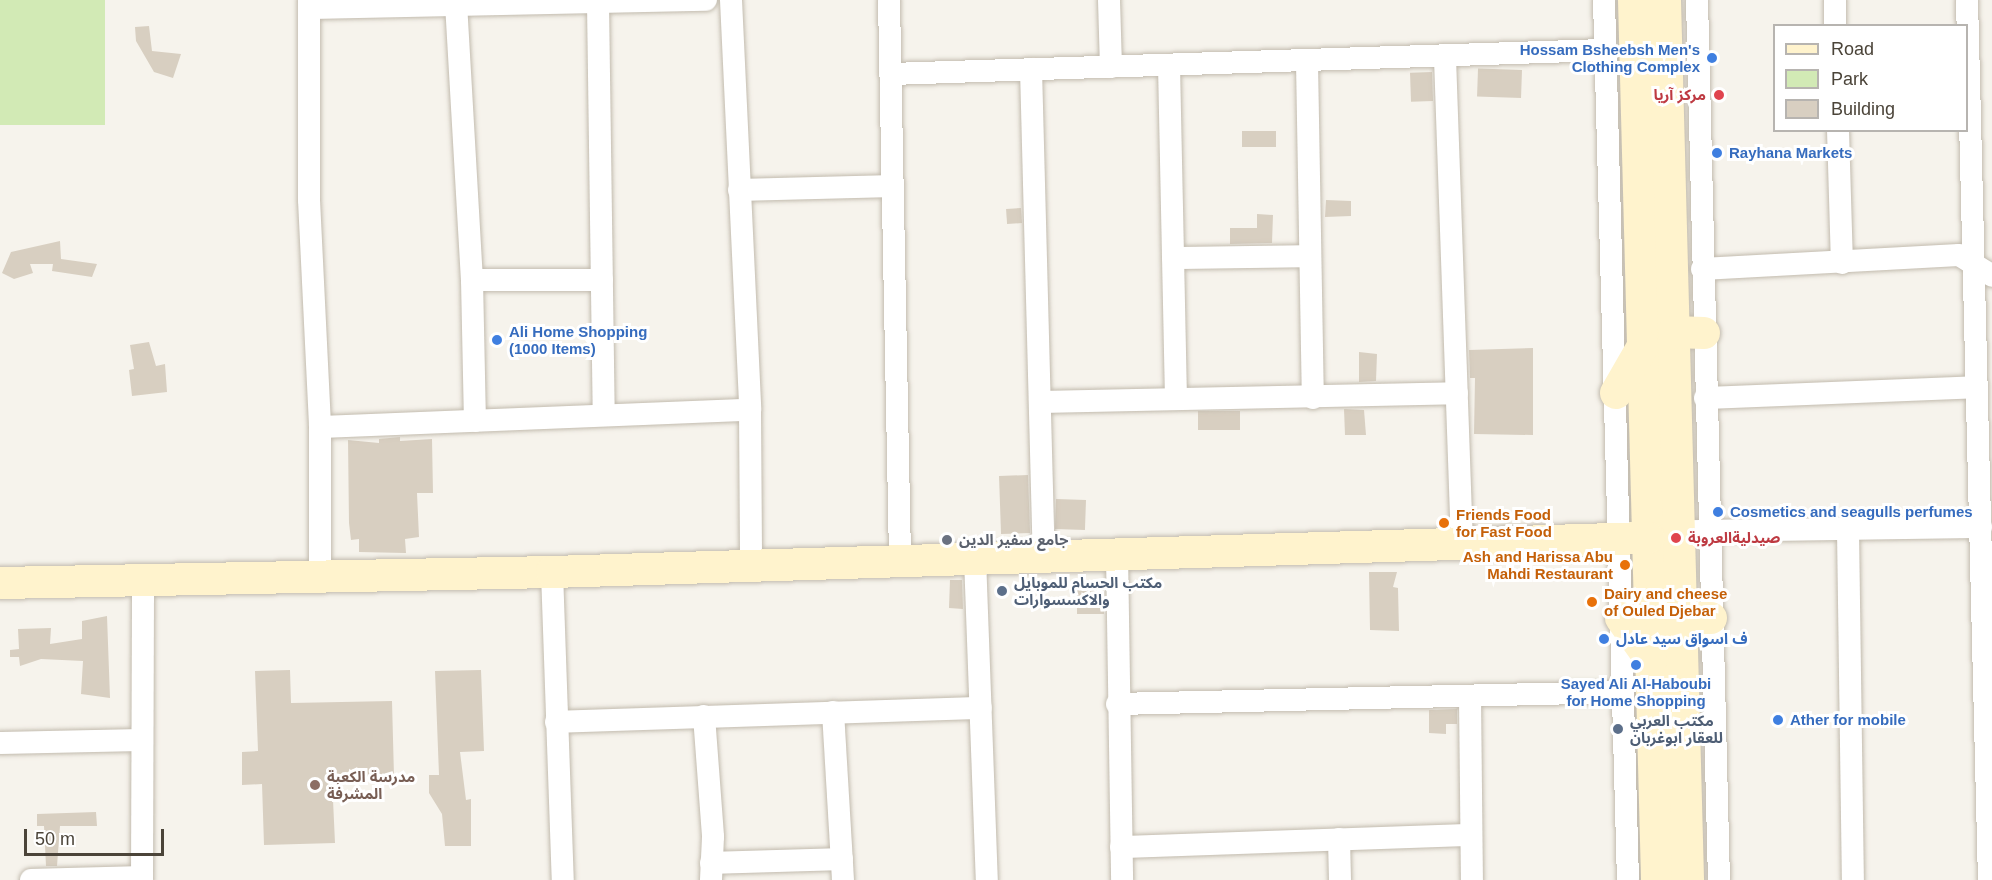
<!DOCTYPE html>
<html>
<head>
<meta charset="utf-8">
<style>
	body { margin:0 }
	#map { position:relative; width:1992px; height:880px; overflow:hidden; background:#f6f3ec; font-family:Arial,"Noto Sans Arabic",sans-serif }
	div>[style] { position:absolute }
	.green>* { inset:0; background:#d2eab5; transform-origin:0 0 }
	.building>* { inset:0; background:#d8cfc1; transform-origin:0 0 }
	.roads { filter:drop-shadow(0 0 2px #c2bbae) drop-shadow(0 0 2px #c2bbae) }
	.street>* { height:22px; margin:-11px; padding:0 11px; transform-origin:11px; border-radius:11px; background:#fff }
	.secondary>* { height:32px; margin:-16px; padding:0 16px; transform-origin:16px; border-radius:16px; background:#fff3cd }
	.dots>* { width:16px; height:16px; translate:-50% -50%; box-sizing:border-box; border:3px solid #fff; border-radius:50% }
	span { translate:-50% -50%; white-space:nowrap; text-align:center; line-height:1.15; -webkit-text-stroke:6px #fff; paint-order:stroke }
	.shop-label { font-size:15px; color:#366cbe; font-weight:700 }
	.right { translate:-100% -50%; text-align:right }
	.left { translate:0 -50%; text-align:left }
	.health-label { font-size:15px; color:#be3a42; font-weight:700 }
	.food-label { font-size:15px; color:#c56008; font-weight:700 }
	.worship-label { font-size:15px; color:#5b616d; font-weight:700 }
	.service-label { font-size:15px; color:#4e5e75; font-weight:700 }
	.education-label { font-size:15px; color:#785e54; font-weight:700 }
	.legend { position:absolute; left:1773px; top:24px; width:195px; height:108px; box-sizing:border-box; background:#fff; border:2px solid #b7b4b0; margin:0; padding:8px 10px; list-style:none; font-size:18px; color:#4b4439 }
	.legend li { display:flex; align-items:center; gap:12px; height:30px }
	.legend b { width:30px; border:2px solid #b7b4b0 }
	.scale { position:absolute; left:24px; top:829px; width:140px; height:27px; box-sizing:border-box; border:3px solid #4b4439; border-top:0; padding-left:8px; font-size:18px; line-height:21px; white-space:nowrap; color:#4b4439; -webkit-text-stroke:4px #fff; paint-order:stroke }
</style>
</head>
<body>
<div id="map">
	<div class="green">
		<i style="left:0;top:0;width:105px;height:125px"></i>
	</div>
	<div class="building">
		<i style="clip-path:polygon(149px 26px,152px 51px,181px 54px,173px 78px,154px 72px,136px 41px,135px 27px)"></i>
		<i style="left:1522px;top:70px;width:28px;height:44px;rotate:92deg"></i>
		<i style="left:1432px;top:72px;width:29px;height:22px;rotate:88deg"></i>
		<i style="left:1242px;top:131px;width:34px;height:16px"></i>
		<i style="clip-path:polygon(1326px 200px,1351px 201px,1351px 216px,1325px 217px)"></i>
		<i style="left:1021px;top:208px;width:15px;height:15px;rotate:86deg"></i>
		<i style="clip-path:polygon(1257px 214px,1273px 215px,1272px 243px,1230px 244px,1230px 228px,1257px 228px)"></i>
		<i style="clip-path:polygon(60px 241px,61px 259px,97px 264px,92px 277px,52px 271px,53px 264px,30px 264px,33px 273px,14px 279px,2px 273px,11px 252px)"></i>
		<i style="clip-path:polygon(149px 342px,156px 366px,165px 364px,167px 392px,132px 396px,129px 370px,134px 369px,130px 345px)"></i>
		<i style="clip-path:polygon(1533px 348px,1533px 435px,1474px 434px,1475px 378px,1470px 378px,1469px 350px)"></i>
		<i style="clip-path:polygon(1359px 352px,1377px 354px,1376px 381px,1359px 382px)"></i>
		<i style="clip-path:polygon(1344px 409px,1364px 410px,1366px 435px,1345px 435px)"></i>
		<i style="left:1240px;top:411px;width:19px;height:42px;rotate:90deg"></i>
		<i style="clip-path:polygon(400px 437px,400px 441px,432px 439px,433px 493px,417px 493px,419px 537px,405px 539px,406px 553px,359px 552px,359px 539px,351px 540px,349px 523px,348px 440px,379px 443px,379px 439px)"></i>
		<i style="left:1028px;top:475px;width:58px;height:29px;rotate:88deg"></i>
		<i style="left:1086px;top:500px;width:30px;height:30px;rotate:92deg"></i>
		<i style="clip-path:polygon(1369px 572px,1397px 572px,1393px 587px,1398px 588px,1399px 631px,1370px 630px)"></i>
		<i style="clip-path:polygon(950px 580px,962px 580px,963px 609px,949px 608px)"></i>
		<i style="left:1104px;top:581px;width:33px;height:27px;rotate:90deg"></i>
		<i style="clip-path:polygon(107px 616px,110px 698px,81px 694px,83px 661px,41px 659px,20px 666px,19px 657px,10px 657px,10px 650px,19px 649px,18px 629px,51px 628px,50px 644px,82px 639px,82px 621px)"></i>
		<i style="clip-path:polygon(290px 670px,291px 703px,392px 701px,394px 776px,332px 778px,335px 843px,264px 845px,262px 784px,242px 785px,242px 752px,258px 751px,255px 671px)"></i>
		<i style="clip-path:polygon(481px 670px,484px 751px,460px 752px,466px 800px,471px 799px,471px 846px,445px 846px,442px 814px,429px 793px,429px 775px,439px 775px,435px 671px)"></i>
		<i style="clip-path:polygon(1457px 709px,1457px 724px,1446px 724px,1446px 734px,1429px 733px,1429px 710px)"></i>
		<i style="clip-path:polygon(96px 812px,97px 826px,60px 826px,57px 866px,46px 866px,44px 826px,37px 826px,37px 814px)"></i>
	</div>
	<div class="roads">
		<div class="street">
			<i style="left:309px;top:0;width:200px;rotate:90deg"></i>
			<i style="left:309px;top:200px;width:227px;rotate:87.2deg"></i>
			<i style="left:320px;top:427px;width:150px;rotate:90deg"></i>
			<i style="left:731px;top:0;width:410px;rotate:87.3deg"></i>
			<i style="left:750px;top:410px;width:154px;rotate:89.6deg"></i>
			<i style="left:889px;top:0;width:560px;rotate:88.87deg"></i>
			<i style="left:1109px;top:0;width:67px;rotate:88.3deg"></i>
			<i style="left:1604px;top:0;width:880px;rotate:88.44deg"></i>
			<i style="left:1697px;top:0;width:880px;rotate:88.57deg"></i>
			<i style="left:1835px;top:0;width:26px;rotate:90deg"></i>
			<i style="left:1967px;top:0;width:880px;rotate:88.57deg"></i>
			<i style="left:456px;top:3px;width:277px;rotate:86.7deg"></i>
			<i style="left:472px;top:280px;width:141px;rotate:88.8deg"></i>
			<i style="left:598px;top:3px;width:412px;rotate:89.2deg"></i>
			<i style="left:310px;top:8px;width:396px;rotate:-1.2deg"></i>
			<i style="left:1445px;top:58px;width:486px;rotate:88deg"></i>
			<i style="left:1307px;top:62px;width:336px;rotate:89deg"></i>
			<i style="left:1169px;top:65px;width:333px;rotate:88.8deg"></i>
			<i style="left:1031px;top:69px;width:487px;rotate:88.5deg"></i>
			<i style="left:891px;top:74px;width:713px;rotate:-1.93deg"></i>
			<i style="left:1838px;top:130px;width:133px;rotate:88.3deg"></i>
			<i style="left:739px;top:190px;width:154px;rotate:-1.5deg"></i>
			<i style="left:1173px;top:258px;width:137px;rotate:-0.8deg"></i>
			<i style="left:1702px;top:269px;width:257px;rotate:-3.1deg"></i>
			<i style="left:1959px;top:255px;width:39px;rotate:32deg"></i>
			<i style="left:472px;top:280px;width:130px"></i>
			<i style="left:1705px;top:398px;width:272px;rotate:-2.3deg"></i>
			<i style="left:1040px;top:402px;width:417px;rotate:-1.2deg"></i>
			<i style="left:320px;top:427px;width:430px;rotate:-2.3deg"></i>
			<i style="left:1848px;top:530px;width:350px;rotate:89.2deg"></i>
			<i style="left:1694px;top:531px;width:287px;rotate:-0.8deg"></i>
			<i style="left:1117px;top:554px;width:326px;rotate:89.1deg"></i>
			<i style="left:975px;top:558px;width:322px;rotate:87.9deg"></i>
			<i style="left:552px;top:572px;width:308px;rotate:88deg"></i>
			<i style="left:1470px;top:696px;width:184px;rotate:89.4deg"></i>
			<i style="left:1117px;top:704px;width:506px;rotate:-1.36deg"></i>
			<i style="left:833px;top:712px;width:168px;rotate:86.6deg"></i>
			<i style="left:704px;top:716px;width:121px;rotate:85.7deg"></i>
			<i style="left:713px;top:837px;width:43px;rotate:92.7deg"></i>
			<i style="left:556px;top:722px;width:425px;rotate:-1.9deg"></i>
			<i style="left:0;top:743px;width:142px;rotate:-1.2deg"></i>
			<i style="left:1339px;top:839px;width:41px;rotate:88.6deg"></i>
			<i style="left:1121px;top:847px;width:349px;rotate:-2deg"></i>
			<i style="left:711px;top:863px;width:131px;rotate:-1.7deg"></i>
			<i style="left:31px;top:880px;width:111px;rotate:-1.5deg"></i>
			<i style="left:142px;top:880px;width:298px;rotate:-89.8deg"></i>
		</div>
		<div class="secondary">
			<i style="left:1634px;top:0;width:880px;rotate:88.5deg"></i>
			<i style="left:1665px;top:0;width:880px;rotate:88.5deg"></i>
			<i style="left:1674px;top:332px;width:30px;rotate:2deg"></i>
			<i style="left:1616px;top:393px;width:54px;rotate:-60.1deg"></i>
			<i style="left:0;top:583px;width:552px;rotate:-1.14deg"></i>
			<i style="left:552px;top:572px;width:1097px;rotate:-1.78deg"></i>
			<i style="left:1621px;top:618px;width:52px;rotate:54.5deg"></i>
			<i style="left:1682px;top:618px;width:29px"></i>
		</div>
	</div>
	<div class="dots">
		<i style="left:1712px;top:58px;background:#3f7fe0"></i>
		<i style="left:1719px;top:95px;background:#e0444e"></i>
		<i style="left:1717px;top:153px;background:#3f7fe0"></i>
		<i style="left:497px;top:340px;background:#3f7fe0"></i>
		<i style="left:1718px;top:512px;background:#3f7fe0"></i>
		<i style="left:1444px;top:523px;background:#e8710a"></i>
		<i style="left:1676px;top:538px;background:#e0444e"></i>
		<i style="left:947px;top:540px;background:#6b7280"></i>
		<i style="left:1625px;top:565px;background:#e8710a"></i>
		<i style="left:1002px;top:591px;background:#5c6f8a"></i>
		<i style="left:1592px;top:602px;background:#e8710a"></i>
		<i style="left:1604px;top:639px;background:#3f7fe0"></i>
		<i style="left:1636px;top:665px;background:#3f7fe0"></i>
		<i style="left:1778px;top:720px;background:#3f7fe0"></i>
		<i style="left:1618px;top:729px;background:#5c6f8a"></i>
		<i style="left:315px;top:785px;background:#8d6e63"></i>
	</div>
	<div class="shop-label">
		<span class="right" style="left:1700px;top:58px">Hossam Bsheebsh Men's<br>Clothing Complex</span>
		<span class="left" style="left:1729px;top:153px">Rayhana Markets</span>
		<span class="left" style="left:509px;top:340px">Ali Home Shopping<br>(1000 Items)</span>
		<span class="left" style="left:1730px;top:512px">Cosmetics and seagulls perfumes</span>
		<span class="left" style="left:1616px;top:639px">ف اسواق سيد عادل</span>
		<span style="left:1636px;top:692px">Sayed Ali Al-Haboubi<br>for Home Shopping</span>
		<span class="left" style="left:1790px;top:720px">Ather for mobile</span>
	</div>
	<div class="health-label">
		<span class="right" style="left:1706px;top:95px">مركز آريا</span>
		<span class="left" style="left:1688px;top:538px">صيدليةالعروبة</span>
	</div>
	<div class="food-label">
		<span class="left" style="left:1456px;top:523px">Friends Food<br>for Fast Food</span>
		<span class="right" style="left:1613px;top:565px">Ash and Harissa Abu<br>Mahdi Restaurant</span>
		<span class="left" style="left:1604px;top:602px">Dairy and cheese<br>of Ouled Djebar</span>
	</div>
	<div class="worship-label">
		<span class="left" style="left:959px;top:540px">جامع سفير الدين</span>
	</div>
	<div class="service-label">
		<span class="left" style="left:1014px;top:591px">مكتب الحسام للموبايل<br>والاكسسوارات</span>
		<span class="left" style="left:1630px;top:729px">مكتب العربي<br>للعقار ابوغربان</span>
	</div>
	<div class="education-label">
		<span class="left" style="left:327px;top:785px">مدرسة الكعبة<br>المشرفة</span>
	</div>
	<ul class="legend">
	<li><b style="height:8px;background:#fff3cd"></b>Road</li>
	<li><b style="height:16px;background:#d2eab5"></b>Park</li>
	<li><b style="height:16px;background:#d8cfc1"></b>Building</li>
	</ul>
	<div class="scale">50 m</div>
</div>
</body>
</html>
